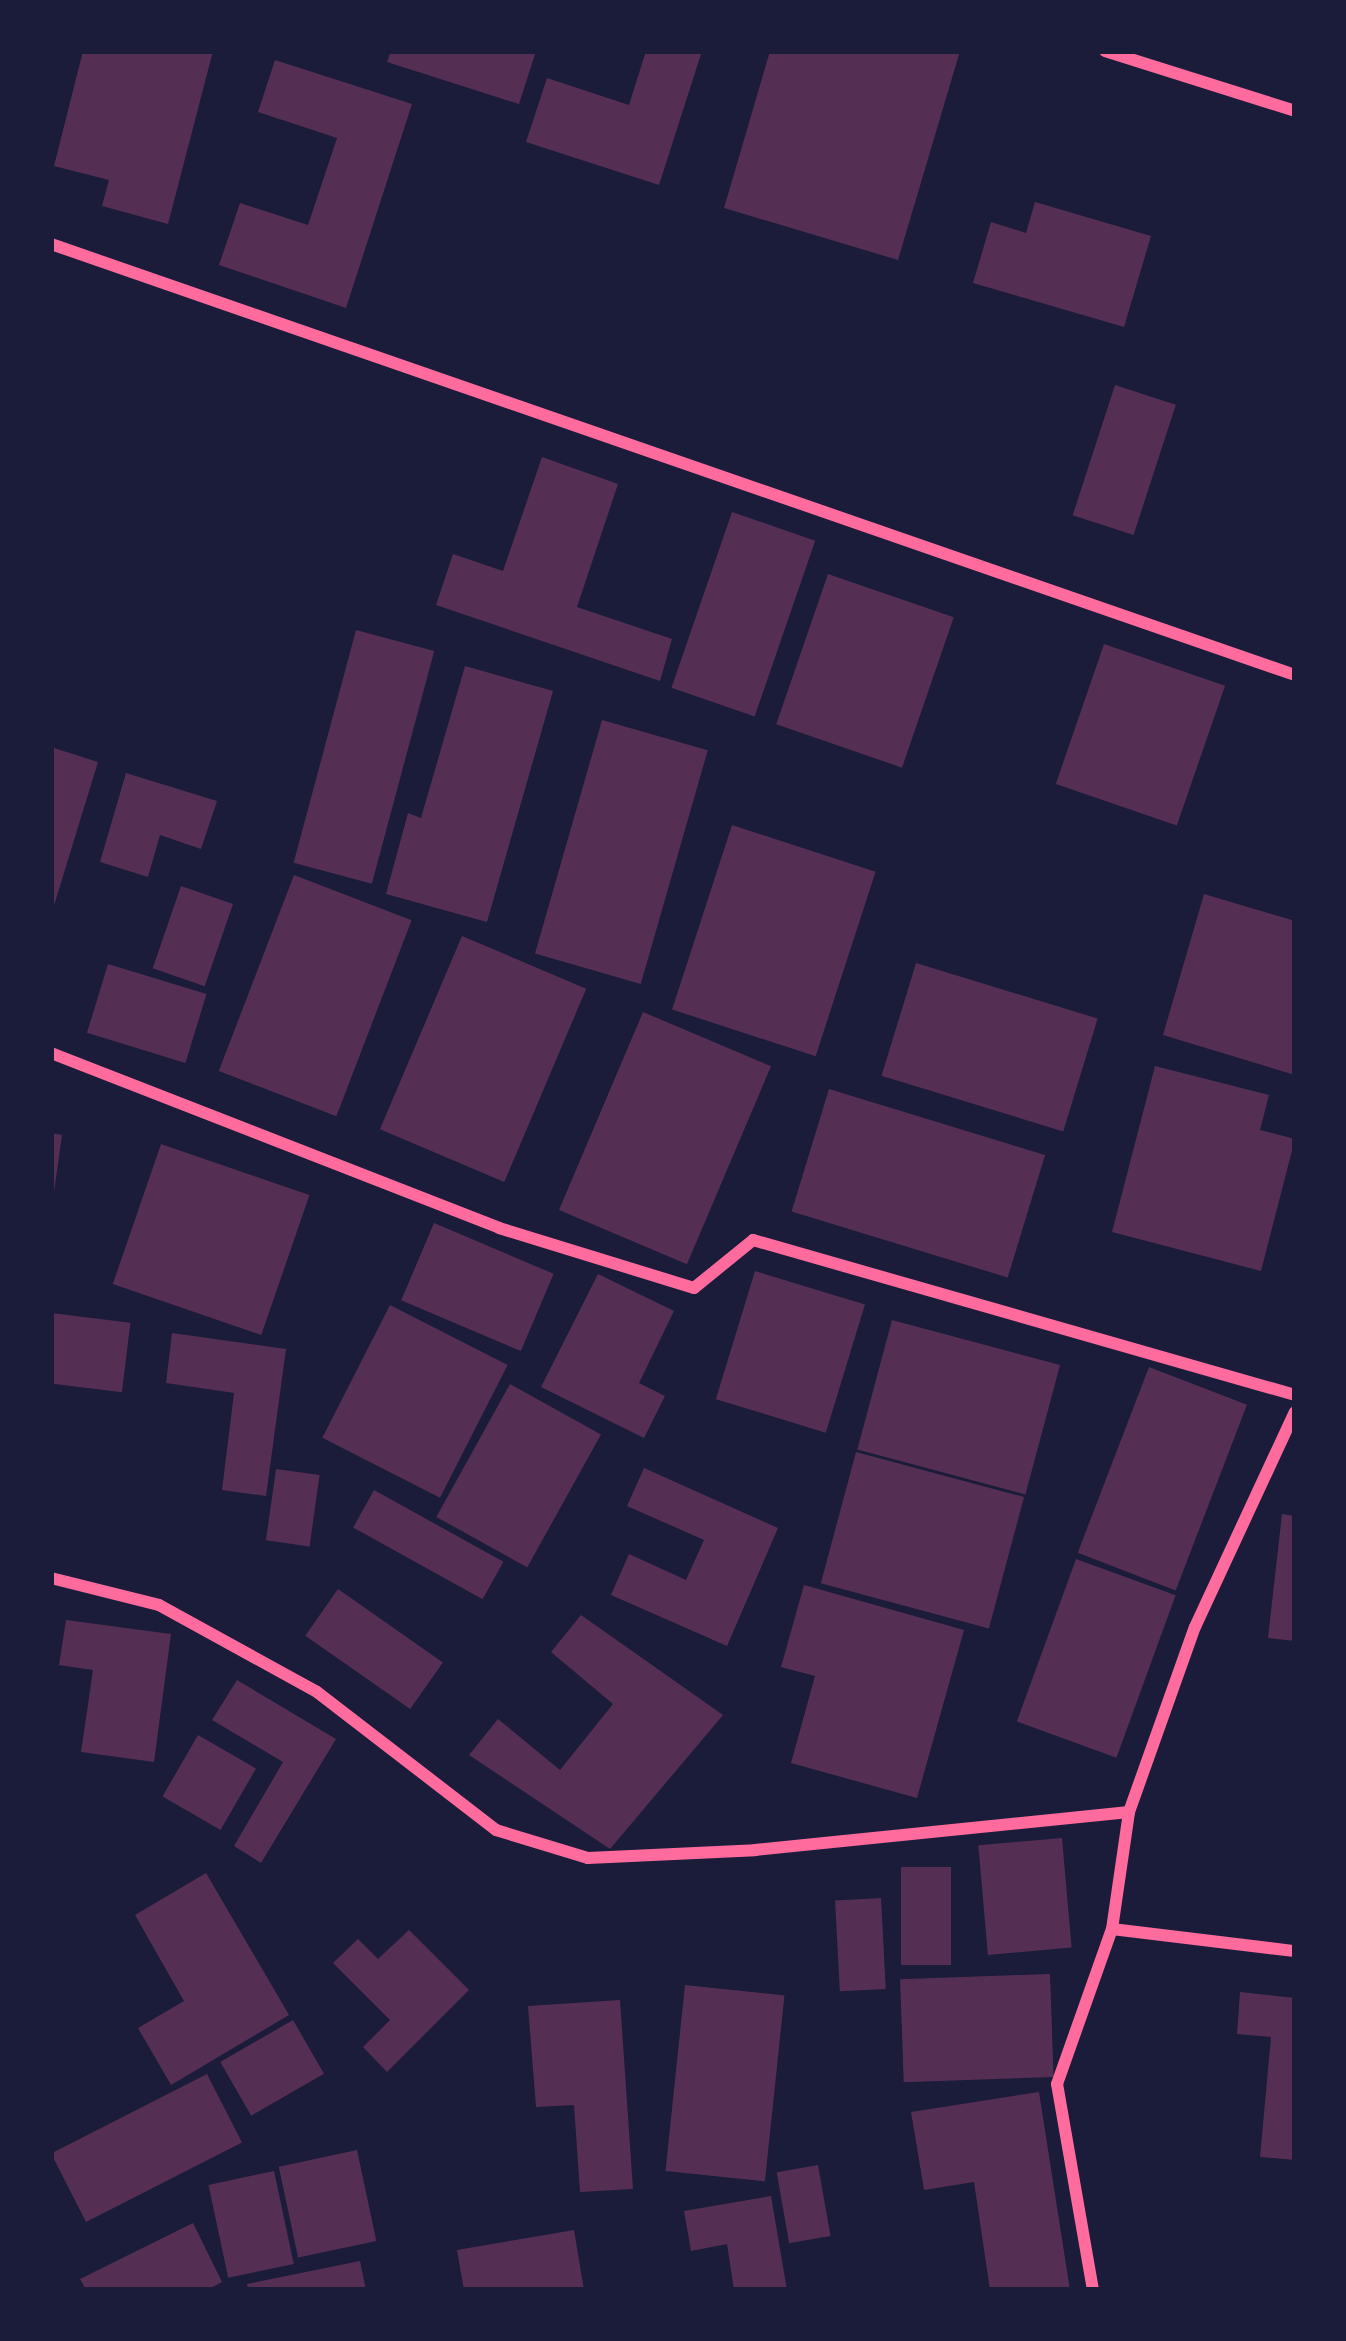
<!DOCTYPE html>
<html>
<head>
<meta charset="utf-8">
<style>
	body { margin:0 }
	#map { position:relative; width:1346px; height:2341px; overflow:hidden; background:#1b1b3a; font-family:"DM Sans",sans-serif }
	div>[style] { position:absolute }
	.building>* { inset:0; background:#542f53; transform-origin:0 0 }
	.minor>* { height:12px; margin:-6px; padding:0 6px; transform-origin:6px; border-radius:6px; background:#ff6b9d }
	span { translate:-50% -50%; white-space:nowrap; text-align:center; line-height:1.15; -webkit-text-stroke:9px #1b1b3a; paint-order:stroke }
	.frame { position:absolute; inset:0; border:54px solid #1b1b3a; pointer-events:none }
</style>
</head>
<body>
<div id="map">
	<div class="building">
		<i style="clip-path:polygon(83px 51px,213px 51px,168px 224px,102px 206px,109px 180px,54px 166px)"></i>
		<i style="clip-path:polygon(391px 51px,536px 51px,519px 104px,387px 62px)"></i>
		<i style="clip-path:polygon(646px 51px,702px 51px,659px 185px,526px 142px,547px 78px,629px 105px)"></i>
		<i style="clip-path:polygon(770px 51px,960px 51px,898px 260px,724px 208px)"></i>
		<i style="clip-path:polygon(275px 60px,412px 104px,346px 308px,219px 265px,240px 203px,308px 225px,337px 138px,258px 112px)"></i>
		<i style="clip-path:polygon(1035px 202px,1151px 236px,1124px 327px,973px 283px,991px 222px,1026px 233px)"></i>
		<i style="left:1115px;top:385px;width:64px;height:137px;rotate:18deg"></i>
		<i style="clip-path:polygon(542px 457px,618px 484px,577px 607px,672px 639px,660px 681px,436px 605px,453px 554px,503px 571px)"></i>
		<i style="left:732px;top:512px;width:88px;height:186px;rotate:19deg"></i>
		<i style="left:828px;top:574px;width:133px;height:159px;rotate:19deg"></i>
		<i style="left:356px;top:630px;width:81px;height:241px;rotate:15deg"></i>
		<i style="left:1104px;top:644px;width:128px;height:148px;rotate:19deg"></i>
		<i style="clip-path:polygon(465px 666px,553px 691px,487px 922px,386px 894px,408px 813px,421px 818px)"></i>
		<i style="left:602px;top:720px;width:110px;height:243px;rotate:16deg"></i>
		<i style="clip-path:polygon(51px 747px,98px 762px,52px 912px,51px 912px)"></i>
		<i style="clip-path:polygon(126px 773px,217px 801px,201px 849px,160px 835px,148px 877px,100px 862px)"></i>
		<i style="left:732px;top:825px;width:151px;height:194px;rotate:18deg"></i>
		<i style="left:294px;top:875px;width:126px;height:210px;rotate:21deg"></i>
		<i style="left:181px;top:886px;width:55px;height:87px;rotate:19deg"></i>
		<i style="clip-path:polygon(1204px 894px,1295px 921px,1295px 1075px,1163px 1035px)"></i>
		<i style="left:462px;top:936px;width:135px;height:210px;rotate:23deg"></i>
		<i style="left:916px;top:963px;width:190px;height:118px;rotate:17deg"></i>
		<i style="left:108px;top:964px;width:103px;height:72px;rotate:17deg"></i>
		<i style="left:643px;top:1012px;width:139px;height:215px;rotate:23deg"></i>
		<i style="clip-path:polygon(1155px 1066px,1269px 1095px,1260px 1130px,1295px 1139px,1261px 1271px,1112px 1232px)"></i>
		<i style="left:829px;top:1089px;width:226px;height:128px;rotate:17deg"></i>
		<i style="clip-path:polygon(51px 1133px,62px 1135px,54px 1192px,51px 1191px)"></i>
		<i style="left:161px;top:1144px;width:157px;height:148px;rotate:19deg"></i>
		<i style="left:434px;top:1223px;width:130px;height:84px;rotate:23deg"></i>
		<i style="left:755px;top:1271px;width:115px;height:134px;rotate:17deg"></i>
		<i style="clip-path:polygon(598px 1274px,674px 1311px,639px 1383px,665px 1396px,644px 1438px,541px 1387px)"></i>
		<i style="left:390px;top:1305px;width:132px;height:149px;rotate:27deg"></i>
		<i style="left:51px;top:1313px;width:80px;height:70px;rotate:7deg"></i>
		<i style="left:892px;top:1320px;width:174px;height:134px;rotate:15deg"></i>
		<i style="clip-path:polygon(172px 1333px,286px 1349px,266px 1496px,222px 1490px,234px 1393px,166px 1383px)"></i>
		<i style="left:1149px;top:1367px;width:105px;height:199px;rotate:21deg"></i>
		<i style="left:510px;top:1384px;width:104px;height:152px;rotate:29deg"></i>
		<i style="left:856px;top:1452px;width:174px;height:136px;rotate:15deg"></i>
		<i style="clip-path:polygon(644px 1468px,778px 1528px,727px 1646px,611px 1595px,629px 1554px,686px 1580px,704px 1540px,627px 1506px)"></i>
		<i style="left:276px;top:1469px;width:44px;height:72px;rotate:8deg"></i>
		<i style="left:374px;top:1490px;width:148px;height:43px;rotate:29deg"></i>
		<i style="clip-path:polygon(1282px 1514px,1295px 1516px,1295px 1641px,1268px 1638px)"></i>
		<i style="left:1076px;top:1559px;width:106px;height:173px;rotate:20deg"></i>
		<i style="clip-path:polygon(804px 1585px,964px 1630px,917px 1798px,791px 1763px,815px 1676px,781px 1667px)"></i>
		<i style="left:338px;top:1589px;width:128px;height:57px;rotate:35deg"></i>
		<i style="clip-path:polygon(581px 1615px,723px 1715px,610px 1849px,469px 1755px,498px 1719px,560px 1770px,613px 1704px,551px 1652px)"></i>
		<i style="clip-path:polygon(66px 1620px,171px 1634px,154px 1762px,81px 1752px,93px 1670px,59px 1665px)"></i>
		<i style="clip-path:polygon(237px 1680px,336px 1739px,261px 1863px,234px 1846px,283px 1762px,212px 1720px)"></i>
		<i style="left:198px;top:1735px;width:67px;height:71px;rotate:30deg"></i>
		<i style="left:1062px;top:1838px;width:110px;height:84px;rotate:85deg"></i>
		<i style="left:901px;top:1867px;width:50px;height:98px"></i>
		<i style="clip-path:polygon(206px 1873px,289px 2015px,171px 2085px,138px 2028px,184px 2001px,135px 1915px)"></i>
		<i style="left:881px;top:1898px;width:91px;height:46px;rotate:87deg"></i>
		<i style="clip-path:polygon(409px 1930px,469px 1990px,387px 2072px,363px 2047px,390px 2020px,333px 1963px,358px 1939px,378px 1959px)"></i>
		<i style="left:1050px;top:1974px;width:103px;height:150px;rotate:88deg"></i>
		<i style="left:685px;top:1985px;width:100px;height:187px;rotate:6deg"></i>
		<i style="clip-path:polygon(1240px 1992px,1295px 1998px,1295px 2160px,1260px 2157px,1271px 2037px,1237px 2034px)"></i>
		<i style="clip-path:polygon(620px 2000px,633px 2189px,580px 2192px,574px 2105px,536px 2107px,528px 2006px)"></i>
		<i style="left:293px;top:2020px;width:62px;height:84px;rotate:60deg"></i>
		<i style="left:207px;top:2074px;width:77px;height:175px;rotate:63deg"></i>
		<i style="clip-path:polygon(1039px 2092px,1070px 2290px,990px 2290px,974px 2182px,924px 2190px,911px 2112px)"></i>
		<i style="left:357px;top:2150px;width:93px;height:80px;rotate:78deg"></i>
		<i style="left:818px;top:2165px;width:72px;height:42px;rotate:80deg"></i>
		<i style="left:274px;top:2171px;width:95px;height:67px;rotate:78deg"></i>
		<i style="clip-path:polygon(771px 2196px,787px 2290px,734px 2290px,727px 2244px,691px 2251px,684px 2211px)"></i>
		<i style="clip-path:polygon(193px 2223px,222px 2282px,207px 2290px,86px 2290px,80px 2279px)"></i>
		<i style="clip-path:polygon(574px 2230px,584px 2290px,464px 2290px,457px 2250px)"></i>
		<i style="clip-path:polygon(360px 2261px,366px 2290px,248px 2290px,247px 2284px)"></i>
	</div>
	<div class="minor">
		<i style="left:1105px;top:51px;width:199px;rotate:17.5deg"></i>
		<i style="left:51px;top:244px;width:1317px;rotate:19.11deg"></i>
		<i style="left:51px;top:1053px;width:481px;rotate:21.3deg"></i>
		<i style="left:499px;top:1228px;width:204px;rotate:17.1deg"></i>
		<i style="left:694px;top:1288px;width:76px;rotate:-39.1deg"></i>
		<i style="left:753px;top:1240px;width:564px;rotate:15.96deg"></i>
		<i style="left:51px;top:1578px;width:111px;rotate:14deg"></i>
		<i style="left:159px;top:1605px;width:180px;rotate:28.8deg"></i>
		<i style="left:317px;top:1692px;width:226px;rotate:37.6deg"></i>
		<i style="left:496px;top:1830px;width:96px;rotate:16.9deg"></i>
		<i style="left:588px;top:1858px;width:167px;rotate:-2.7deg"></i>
		<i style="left:755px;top:1850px;width:376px;rotate:-5.8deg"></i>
		<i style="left:1112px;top:1929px;width:184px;rotate:6.9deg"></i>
		<i style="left:1093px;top:2290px;width:209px;rotate:-99.9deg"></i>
		<i style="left:1057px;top:2084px;width:164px;rotate:-70.5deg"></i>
		<i style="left:1112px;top:1929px;width:118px;rotate:-81.7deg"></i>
		<i style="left:1129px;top:1812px;width:196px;rotate:-70.4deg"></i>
		<i style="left:1195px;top:1627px;width:237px;rotate:-65.1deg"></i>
	</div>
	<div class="frame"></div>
</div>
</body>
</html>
